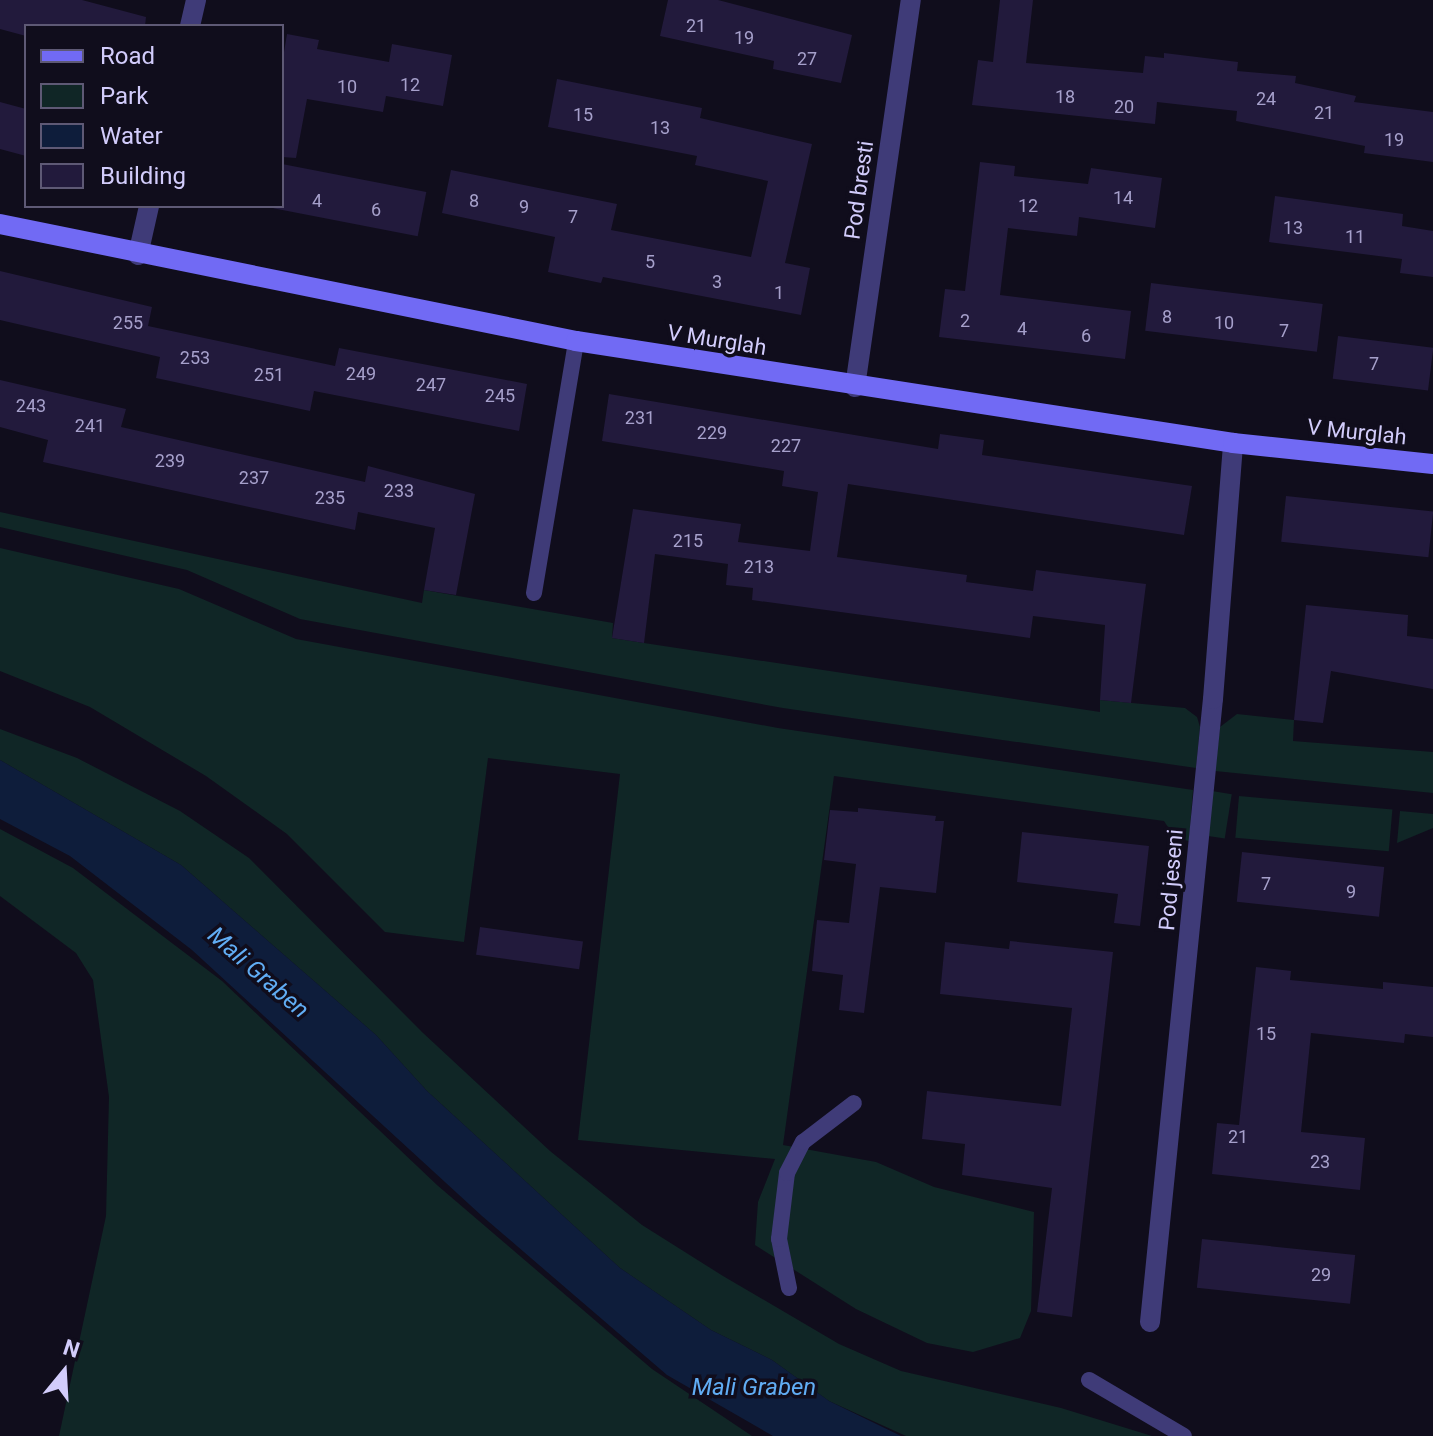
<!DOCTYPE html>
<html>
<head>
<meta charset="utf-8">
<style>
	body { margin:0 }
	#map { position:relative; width:1433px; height:1436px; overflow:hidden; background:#100d1c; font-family:Roboto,sans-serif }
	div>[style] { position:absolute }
	.green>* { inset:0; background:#102626; transform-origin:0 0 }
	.water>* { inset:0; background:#0e1d3b }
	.building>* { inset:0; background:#221a3c; transform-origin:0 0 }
	.lane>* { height:16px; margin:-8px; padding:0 8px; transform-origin:8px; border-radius:8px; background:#3f3b78 }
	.street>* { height:20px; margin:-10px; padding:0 10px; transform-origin:10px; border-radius:10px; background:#3f3b78 }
	.secondary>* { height:20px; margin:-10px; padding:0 10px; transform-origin:10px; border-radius:10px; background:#716af4 }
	span { translate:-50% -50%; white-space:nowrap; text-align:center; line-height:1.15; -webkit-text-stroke:7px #100d1c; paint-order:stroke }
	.number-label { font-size:18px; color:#a6a0cb }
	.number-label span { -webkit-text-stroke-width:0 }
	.street-label { font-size:22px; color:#d2ccfb }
	.water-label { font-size:24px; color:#61adf4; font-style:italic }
	.legend { position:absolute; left:24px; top:24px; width:260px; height:184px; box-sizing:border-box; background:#100d1c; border:2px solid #5e5975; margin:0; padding:10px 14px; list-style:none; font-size:24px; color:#d2ccfb }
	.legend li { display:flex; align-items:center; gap:16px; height:40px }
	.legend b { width:40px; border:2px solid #5e5975 }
	.north { position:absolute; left:24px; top:1332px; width:80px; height:80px; -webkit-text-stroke:6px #100d1c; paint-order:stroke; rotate:18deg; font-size:22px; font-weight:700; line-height:32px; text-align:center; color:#d2ccfb }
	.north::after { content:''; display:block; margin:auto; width:28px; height:36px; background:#d2ccfb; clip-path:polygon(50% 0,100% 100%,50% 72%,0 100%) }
</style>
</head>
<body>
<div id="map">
	<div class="green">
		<i style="clip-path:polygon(0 512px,422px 603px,424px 590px,613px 623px,612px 638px,644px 643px,1100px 712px,1100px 700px,1185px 708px,1197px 717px,1200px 727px,1196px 768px,783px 708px,300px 619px,187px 570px,0 527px)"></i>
		<i style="clip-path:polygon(0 548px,179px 589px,296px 639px,778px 728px,1193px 790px,1189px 841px,1175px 838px,1164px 821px,834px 776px,783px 1145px,876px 1162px,934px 1187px,1034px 1212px,1031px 1311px,1020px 1338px,973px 1352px,927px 1343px,856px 1309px,755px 1245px,758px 1202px,775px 1159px,578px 1140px,620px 774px,488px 758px,464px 942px,385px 932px,287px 834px,206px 776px,90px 707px,0 671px)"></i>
		<i style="clip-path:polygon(1237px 714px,1294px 720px,1293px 741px,1433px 752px,1433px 793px,1215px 771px,1220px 727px)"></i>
		<i style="clip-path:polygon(0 729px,77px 758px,180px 811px,249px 858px,422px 1032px,550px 1151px,642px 1225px,723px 1276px,839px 1344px,901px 1371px,1061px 1408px,1152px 1436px,906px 1436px,829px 1401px,772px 1360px,711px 1330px,620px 1268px,427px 1091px,376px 1035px,181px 865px,0 760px)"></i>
		<i style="left:1212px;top:791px;width:20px;height:45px;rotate:9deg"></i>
		<i style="left:1239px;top:796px;width:154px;height:42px;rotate:5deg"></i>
		<i style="clip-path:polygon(1400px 811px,1433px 814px,1433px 828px,1397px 843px)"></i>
		<i style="clip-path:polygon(0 829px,73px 868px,222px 981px,437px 1185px,652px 1369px,752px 1436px,59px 1436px,106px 1216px,109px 1097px,93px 980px,76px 953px,0 896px)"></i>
	</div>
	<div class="water">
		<i style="clip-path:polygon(0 760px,181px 865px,376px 1035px,427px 1091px,620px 1268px,711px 1330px,772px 1360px,829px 1401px,901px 1436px,773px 1436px,667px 1375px,482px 1216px,192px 950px,70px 856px,0 819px)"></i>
	</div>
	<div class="building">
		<i style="clip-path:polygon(0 0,82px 0,146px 17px,145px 26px,26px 26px,26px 36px,0 29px)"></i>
		<i style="clip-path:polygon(668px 0,718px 0,852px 35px,841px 83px,773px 69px,774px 61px,660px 36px)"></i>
		<i style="clip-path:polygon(1000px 0,1033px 0,1026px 63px,1143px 73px,1145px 56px,1164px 58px,1164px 53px,1238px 62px,1237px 71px,1296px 76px,1295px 83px,1356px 96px,1354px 102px,1433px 112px,1433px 162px,1364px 153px,1365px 146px,1236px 121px,1237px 111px,1157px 102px,1155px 124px,972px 105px,978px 60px,993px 62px)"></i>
		<i style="clip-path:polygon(287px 34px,319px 40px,317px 49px,389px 62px,392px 44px,452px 55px,443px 106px,386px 96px,383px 112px,307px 99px,296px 158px,282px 157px,282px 64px)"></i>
		<i style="clip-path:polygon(557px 79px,702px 108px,700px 118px,812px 144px,785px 263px,810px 268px,801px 315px,603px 277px,601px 283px,548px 272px,555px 237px,442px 213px,451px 170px,617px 204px,611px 230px,751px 257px,768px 181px,695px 165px,697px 156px,548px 127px)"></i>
		<i style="clip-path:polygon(0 102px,26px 109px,26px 156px,0 149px)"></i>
		<i style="clip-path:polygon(980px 162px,1015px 166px,1014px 176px,1088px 184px,1091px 168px,1162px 178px,1155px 228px,1079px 217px,1077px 236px,1008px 228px,1000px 295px,1131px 311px,1125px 359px,939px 337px,945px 289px,965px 291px)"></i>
		<i style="left:282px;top:164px;width:147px;height:45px;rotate:11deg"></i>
		<i style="clip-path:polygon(1275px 196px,1403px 214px,1402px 226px,1433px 231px,1433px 277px,1400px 273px,1402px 259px,1269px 242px)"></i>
		<i style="clip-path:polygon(0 271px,152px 307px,148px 326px,335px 366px,339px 348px,527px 384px,519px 431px,314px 391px,310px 411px,156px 378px,160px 357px,0 320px)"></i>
		<i style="left:1151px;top:283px;width:173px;height:48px;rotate:7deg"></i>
		<i style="left:1338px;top:336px;width:96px;height:43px;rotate:7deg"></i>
		<i style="clip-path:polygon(0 380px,126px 409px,121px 427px,365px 482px,368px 466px,475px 494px,456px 595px,424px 590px,435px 528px,358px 512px,355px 530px,43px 462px,48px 440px,0 427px)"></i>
		<i style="clip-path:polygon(609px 394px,938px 449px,940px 434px,984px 440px,982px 455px,1192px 486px,1184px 535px,848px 484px,837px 557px,967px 575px,966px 582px,1033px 591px,1036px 570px,1146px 584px,1131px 703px,1100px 700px,1105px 625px,1033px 616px,1030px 638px,752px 600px,753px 588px,726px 585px,728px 564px,655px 554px,644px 643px,612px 638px,633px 509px,741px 524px,738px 542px,810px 551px,818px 492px,782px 486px,784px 471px,602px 441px)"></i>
		<i style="left:1286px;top:496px;width:148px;height:46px;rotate:6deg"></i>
		<i style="clip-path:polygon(1306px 605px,1408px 615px,1407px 636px,1433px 639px,1433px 689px,1331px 671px,1323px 723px,1294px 720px)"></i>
		<i style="clip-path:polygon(858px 808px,936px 816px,935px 821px,944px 821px,936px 893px,880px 887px,864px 1013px,839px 1010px,843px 975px,812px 971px,817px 920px,849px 923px,856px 864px,824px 860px,830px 810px,858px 812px)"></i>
		<i style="clip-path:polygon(1022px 832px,1149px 846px,1140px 926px,1114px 923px,1118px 894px,1017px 882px)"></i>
		<i style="left:1242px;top:852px;width:143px;height:50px;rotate:6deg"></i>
		<i style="left:480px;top:927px;width:104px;height:28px;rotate:8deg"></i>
		<i style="clip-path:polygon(1010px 941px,1113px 952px,1072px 1317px,1037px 1312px,1052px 1188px,962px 1175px,965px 1144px,922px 1139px,927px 1091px,1061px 1106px,1072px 1008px,940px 994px,945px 942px,1009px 949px)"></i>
		<i style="clip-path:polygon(1256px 967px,1291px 971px,1290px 980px,1383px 989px,1383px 982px,1433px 987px,1433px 1037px,1405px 1034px,1404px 1043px,1311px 1033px,1301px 1132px,1365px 1138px,1360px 1190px,1212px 1174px,1217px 1123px,1239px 1125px)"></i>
		<i style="left:1202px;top:1239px;width:154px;height:49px;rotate:6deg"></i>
	</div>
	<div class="lane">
		<i style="left:534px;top:593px;width:255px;rotate:-80.5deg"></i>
		<i style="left:789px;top:1288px;width:50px;rotate:-101.5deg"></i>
		<i style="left:779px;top:1239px;width:66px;rotate:-83.1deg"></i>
		<i style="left:787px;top:1173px;width:35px;rotate:-63deg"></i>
		<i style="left:803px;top:1142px;width:64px;rotate:-37.4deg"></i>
		<i style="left:1089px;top:1380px;width:110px;rotate:30.5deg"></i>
	</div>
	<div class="street">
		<i style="left:190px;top:26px;width:27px;rotate:-77deg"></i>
		<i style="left:138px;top:255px;width:50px;rotate:-77.3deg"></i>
		<i style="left:855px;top:387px;width:391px;rotate:-81.8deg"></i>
		<i style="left:1150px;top:1322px;width:626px;rotate:-84.23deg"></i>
		<i style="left:1213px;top:699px;width:257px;rotate:-85.5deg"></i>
	</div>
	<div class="secondary">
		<i style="left:0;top:224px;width:588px;rotate:11.48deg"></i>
		<i style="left:576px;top:341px;width:665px;rotate:8.82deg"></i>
		<i style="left:1233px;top:443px;width:201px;rotate:6deg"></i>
	</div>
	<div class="number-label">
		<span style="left:696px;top:26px">21</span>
		<span style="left:744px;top:38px">19</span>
		<span style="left:807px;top:59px">27</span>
		<span style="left:410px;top:85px">12</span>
		<span style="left:347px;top:87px">10</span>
		<span style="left:1065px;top:97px">18</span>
		<span style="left:1266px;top:99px">24</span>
		<span style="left:1124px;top:107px">20</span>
		<span style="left:1324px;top:113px">21</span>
		<span style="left:583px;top:115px">15</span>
		<span style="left:660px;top:128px">13</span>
		<span style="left:1394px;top:140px">19</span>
		<span style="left:1123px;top:198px">14</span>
		<span style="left:317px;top:201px">4</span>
		<span style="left:474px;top:201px">8</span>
		<span style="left:1028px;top:206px">12</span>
		<span style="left:524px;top:207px">9</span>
		<span style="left:376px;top:210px">6</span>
		<span style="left:573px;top:217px">7</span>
		<span style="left:1293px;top:228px">13</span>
		<span style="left:1355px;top:237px">11</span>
		<span style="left:650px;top:262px">5</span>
		<span style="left:717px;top:282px">3</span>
		<span style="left:779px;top:293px">1</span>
		<span style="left:1167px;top:317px">8</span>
		<span style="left:965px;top:321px">2</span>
		<span style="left:128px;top:323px">255</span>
		<span style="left:1224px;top:323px">10</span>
		<span style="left:1022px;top:329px">4</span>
		<span style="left:1284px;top:331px">7</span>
		<span style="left:1086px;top:336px">6</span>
		<span style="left:195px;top:358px">253</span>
		<span style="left:1374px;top:364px">7</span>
		<span style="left:361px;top:374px">249</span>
		<span style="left:269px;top:375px">251</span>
		<span style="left:431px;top:385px">247</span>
		<span style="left:500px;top:396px">245</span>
		<span style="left:31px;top:406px">243</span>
		<span style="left:640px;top:418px">231</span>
		<span style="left:90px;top:426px">241</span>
		<span style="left:712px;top:433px">229</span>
		<span style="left:786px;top:446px">227</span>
		<span style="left:170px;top:461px">239</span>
		<span style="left:254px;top:478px">237</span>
		<span style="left:399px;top:491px">233</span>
		<span style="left:330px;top:498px">235</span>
		<span style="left:688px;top:541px">215</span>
		<span style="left:759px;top:567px">213</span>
		<span style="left:1266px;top:884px">7</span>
		<span style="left:1351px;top:892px">9</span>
		<span style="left:1266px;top:1034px">15</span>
		<span style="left:1238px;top:1137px">21</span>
		<span style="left:1320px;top:1162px">23</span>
		<span style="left:1321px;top:1275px">29</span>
	</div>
	<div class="street-label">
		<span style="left:859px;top:190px;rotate:-82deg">Pod bresti</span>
		<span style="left:717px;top:340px;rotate:9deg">V Murglah</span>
		<span style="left:1357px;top:432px;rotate:6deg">V Murglah</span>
		<span style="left:1171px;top:880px;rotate:-85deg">Pod jeseni</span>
	</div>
	<div class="water-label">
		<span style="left:258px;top:973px;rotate:41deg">Mali Graben</span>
		<span style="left:754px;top:1388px">Mali Graben</span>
	</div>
	<ul class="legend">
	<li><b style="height:10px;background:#716af4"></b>Road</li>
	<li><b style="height:22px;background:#102626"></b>Park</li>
	<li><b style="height:22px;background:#0e1d3b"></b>Water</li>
	<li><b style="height:22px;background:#221a3c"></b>Building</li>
	</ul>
	<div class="north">N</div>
</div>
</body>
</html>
